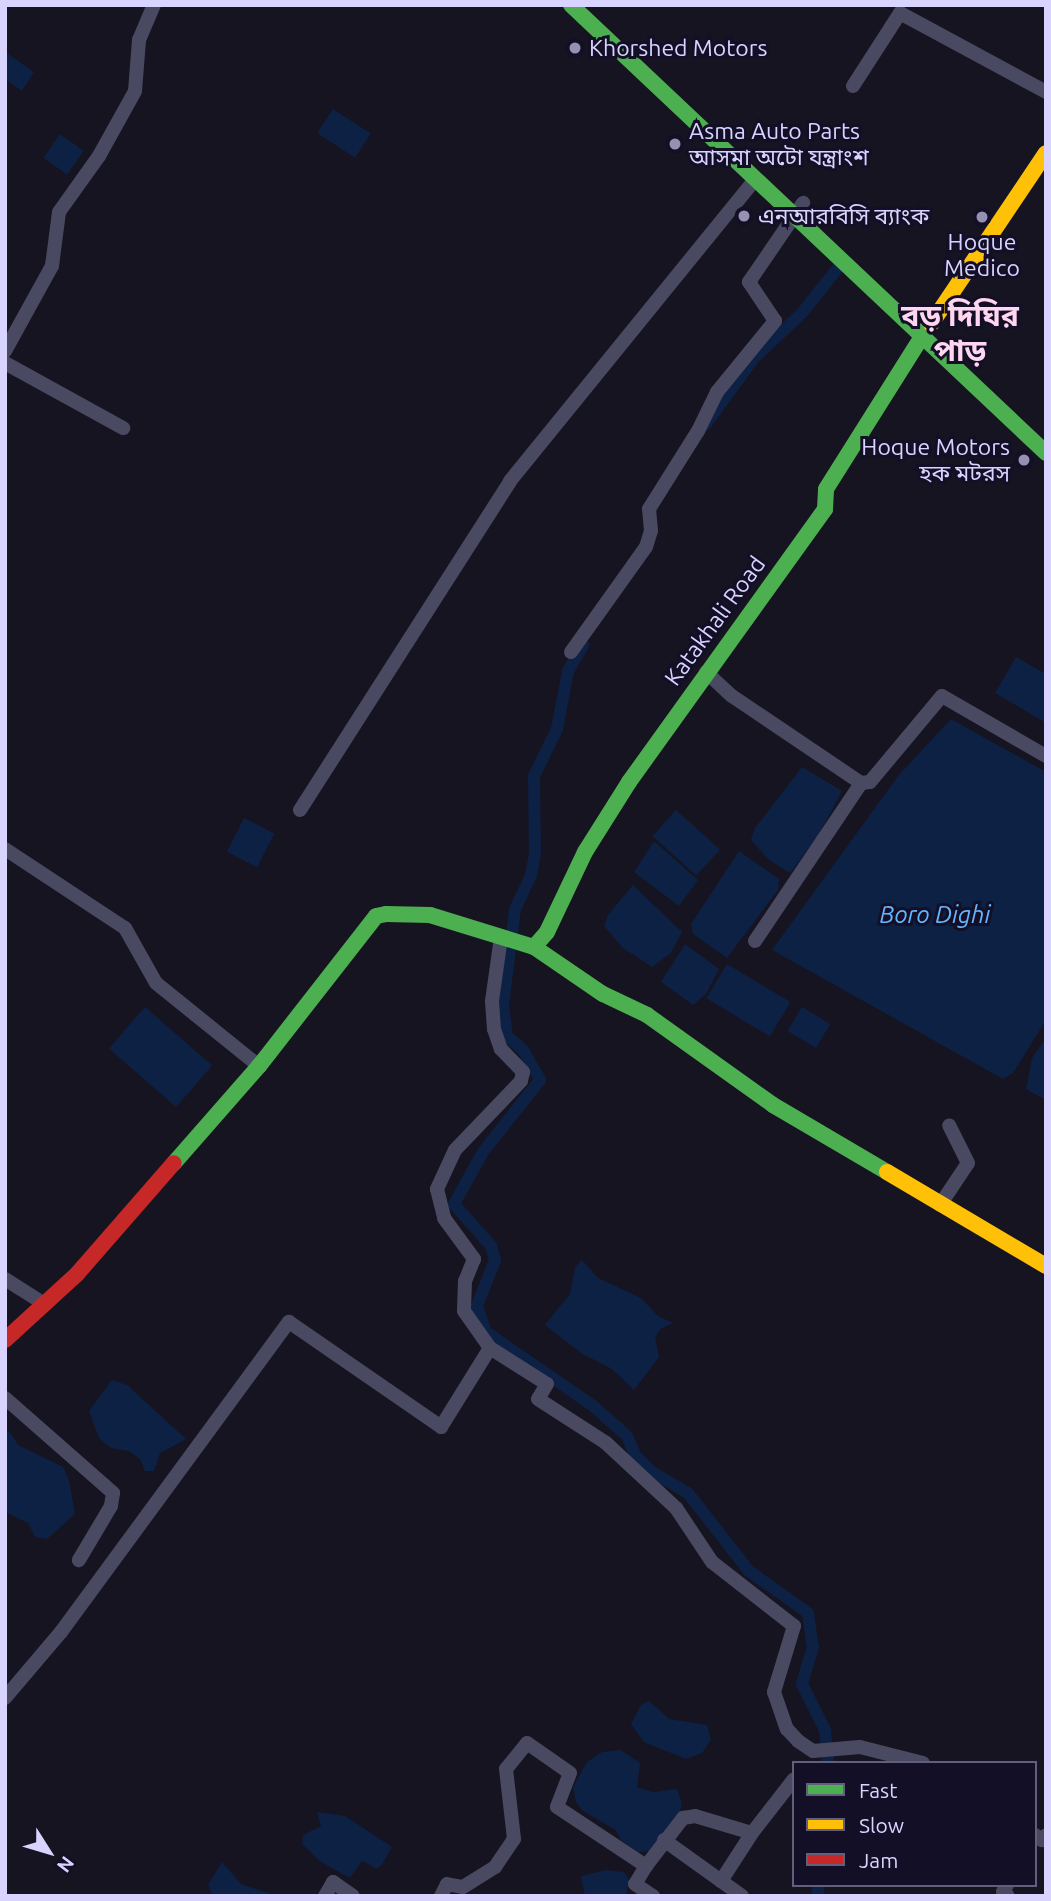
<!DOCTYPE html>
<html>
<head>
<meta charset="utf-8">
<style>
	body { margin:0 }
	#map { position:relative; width:1051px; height:1901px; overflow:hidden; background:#161421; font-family:Ubuntu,"Noto Sans Bengali",sans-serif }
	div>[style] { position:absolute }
	.water>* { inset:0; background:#0d2144; transform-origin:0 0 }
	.canal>* { height:12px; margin:-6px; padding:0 6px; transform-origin:6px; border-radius:6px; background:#0d2144 }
	.street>* { height:14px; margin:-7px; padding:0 7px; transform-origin:7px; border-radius:7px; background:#4a4962 }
	.fast>* { height:16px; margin:-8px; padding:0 8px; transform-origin:8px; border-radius:8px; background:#4caf50 }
	.slow>* { height:16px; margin:-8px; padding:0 8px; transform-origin:8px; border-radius:8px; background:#ffc107 }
	.jam>* { height:16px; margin:-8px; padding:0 8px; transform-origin:8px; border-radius:8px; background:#c62828 }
	.dots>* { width:19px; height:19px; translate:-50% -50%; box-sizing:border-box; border:4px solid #130f26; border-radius:50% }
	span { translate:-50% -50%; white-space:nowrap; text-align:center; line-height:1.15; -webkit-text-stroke:6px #130f26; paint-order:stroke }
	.poi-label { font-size:23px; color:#d9d4ff }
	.left { translate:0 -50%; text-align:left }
	.right { translate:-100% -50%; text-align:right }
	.street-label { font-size:23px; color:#d9d4ff }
	.water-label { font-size:24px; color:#62b6ff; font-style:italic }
	.district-label { font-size:30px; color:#ffd6f0; font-weight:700 }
	.frame { position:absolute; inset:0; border:7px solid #d9d4ff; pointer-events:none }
	.legend { position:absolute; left:792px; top:1761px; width:245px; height:126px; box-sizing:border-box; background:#130f26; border:2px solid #625e7d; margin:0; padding:9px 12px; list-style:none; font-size:21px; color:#d9d4ff }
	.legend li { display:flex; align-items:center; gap:14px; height:35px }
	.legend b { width:35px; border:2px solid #625e7d }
	.north { position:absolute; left:14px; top:1817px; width:70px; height:70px; -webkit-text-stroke:5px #130f26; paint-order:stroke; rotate:127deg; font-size:19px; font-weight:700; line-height:28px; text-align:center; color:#d9d4ff }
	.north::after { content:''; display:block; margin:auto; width:24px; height:32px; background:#d9d4ff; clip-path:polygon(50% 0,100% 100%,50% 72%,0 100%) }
</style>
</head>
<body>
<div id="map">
	<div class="water">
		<i style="clip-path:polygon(5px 52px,34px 72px,22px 91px,5px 79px)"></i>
		<i style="left:333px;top:109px;width:45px;height:29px;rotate:33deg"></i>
		<i style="left:60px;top:134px;width:29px;height:29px;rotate:35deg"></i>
		<i style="clip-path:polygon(1016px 657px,1046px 674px,1046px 723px,995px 693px)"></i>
		<i style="clip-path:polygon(951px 719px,1046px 772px,1046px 1020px,1013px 1073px,1003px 1079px,772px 950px,898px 776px)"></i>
		<i style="clip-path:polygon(802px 767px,842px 791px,818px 836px,790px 873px,769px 860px,751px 840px,755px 828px)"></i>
		<i style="left:676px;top:810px;width:59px;height:35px;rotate:42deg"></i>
		<i style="left:244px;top:818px;width:34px;height:38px;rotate:27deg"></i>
		<i style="clip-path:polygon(654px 841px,698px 880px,679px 906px,634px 872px)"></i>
		<i style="clip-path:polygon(739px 851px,779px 879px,778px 890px,727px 958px,693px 934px,691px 924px)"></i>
		<i style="clip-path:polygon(633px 885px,682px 932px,671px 953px,652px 967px,623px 948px,604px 926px,608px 915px)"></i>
		<i style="clip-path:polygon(685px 944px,719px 969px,706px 994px,693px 1005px,661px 982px)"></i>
		<i style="left:727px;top:964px;width:74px;height:40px;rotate:31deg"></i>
		<i style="left:145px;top:1007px;width:89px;height:55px;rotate:41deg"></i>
		<i style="left:802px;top:1007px;width:33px;height:28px;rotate:31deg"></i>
		<i style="clip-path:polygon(1046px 1038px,1046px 1100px,1026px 1089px,1032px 1058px)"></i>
		<i style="clip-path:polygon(582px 1260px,598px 1278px,641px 1298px,658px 1316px,673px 1323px,660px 1329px,655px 1338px,659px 1357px,634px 1390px,612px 1369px,581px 1353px,545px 1325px,570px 1294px,575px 1267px)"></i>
		<i style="clip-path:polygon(112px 1380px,127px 1385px,186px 1439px,160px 1453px,154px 1471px,145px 1471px,140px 1459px,129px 1451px,111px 1448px,99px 1438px,89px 1411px)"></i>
		<i style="clip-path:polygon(10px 1432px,18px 1445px,63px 1467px,69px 1480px,75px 1514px,47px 1539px,35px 1537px,28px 1523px,5px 1512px,5px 1433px)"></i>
		<i style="clip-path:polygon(649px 1701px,669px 1719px,707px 1725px,711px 1740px,702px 1753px,686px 1759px,644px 1742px,631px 1724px,641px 1705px)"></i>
		<i style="clip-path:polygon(621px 1750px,640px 1763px,637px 1787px,653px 1792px,677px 1789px,682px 1803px,680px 1812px,650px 1851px,638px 1852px,621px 1840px,616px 1830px,583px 1811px,576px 1802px,573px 1787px,587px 1762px,602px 1752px)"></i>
		<i style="clip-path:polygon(317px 1812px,345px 1816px,392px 1847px,382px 1864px,377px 1869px,362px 1861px,350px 1878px,321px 1862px,302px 1844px,303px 1835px,321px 1826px)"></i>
		<i style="clip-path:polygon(222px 1862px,241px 1884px,277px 1896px,213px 1896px,208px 1885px)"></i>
		<i style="clip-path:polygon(606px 1870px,624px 1872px,630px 1882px,625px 1896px,585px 1896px,581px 1876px)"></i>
	</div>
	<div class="canal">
		<i style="left:705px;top:425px;width:83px;rotate:-53.8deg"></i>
		<i style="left:754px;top:358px;width:66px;rotate:-43.2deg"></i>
		<i style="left:802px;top:313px;width:56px;rotate:-51.5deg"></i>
		<i style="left:583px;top:645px;width:30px;rotate:120deg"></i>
		<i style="left:568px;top:671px;width:59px;rotate:100.7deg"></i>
		<i style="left:557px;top:729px;width:52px;rotate:116.1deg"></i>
		<i style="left:534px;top:776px;width:77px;rotate:89.3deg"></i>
		<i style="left:535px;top:853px;width:22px;rotate:100deg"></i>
		<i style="left:531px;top:875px;width:38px;rotate:115deg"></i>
		<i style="left:515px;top:909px;width:97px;rotate:97.1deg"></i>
		<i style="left:503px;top:1005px;width:31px;rotate:83deg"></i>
		<i style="left:507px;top:1036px;width:21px;rotate:41deg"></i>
		<i style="left:523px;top:1050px;width:34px;rotate:60deg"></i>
		<i style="left:540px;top:1080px;width:92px;rotate:128.4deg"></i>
		<i style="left:483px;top:1152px;width:60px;rotate:119.1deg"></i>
		<i style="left:454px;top:1204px;width:56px;rotate:48.6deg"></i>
		<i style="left:491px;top:1246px;width:15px;rotate:74deg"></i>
		<i style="left:495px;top:1260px;width:49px;rotate:111.4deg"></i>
		<i style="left:477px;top:1306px;width:28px;rotate:71deg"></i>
		<i style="left:486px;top:1332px;width:129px;rotate:34.6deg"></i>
		<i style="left:592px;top:1405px;width:47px;rotate:41.5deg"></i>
		<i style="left:627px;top:1436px;width:21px;rotate:67deg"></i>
		<i style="left:635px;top:1455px;width:24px;rotate:45deg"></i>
		<i style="left:652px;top:1472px;width:42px;rotate:30.3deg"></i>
		<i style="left:688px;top:1493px;width:99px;rotate:52deg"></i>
		<i style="left:749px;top:1571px;width:72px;rotate:35.4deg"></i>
		<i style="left:808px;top:1613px;width:34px;rotate:82deg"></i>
		<i style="left:813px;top:1647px;width:39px;rotate:107deg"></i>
		<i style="left:802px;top:1684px;width:51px;rotate:63.4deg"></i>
		<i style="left:825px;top:1730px;width:33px;rotate:85deg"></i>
		<i style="left:817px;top:1896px;width:11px;rotate:-80deg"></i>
	</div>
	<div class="street">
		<i style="left:853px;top:86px;width:87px;rotate:-57.2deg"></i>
		<i style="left:900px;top:13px;width:166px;rotate:28.4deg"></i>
		<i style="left:5px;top:351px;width:97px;rotate:-61.1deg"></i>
		<i style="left:52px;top:266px;width:54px;rotate:-82.6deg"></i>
		<i style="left:59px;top:212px;width:69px;rotate:-54.5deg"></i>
		<i style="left:99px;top:156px;width:74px;rotate:-61deg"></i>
		<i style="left:135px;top:91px;width:51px;rotate:-85.5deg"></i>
		<i style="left:139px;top:40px;width:38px;rotate:-67deg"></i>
		<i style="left:5px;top:363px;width:135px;rotate:28.8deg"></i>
		<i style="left:571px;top:652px;width:129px;rotate:-54.5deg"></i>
		<i style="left:646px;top:547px;width:17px;rotate:-73deg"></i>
		<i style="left:651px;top:531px;width:22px;rotate:-95deg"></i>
		<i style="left:649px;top:509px;width:92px;rotate:-57.9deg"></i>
		<i style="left:698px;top:431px;width:43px;rotate:-64deg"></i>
		<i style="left:717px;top:392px;width:92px;rotate:-50.8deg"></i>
		<i style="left:775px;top:321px;width:47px;rotate:-123.7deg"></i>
		<i style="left:749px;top:282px;width:96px;rotate:-55.6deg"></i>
		<i style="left:706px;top:672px;width:35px;rotate:43deg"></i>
		<i style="left:732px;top:696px;width:156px;rotate:34deg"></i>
		<i style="left:861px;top:783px;width:9px;rotate:-6deg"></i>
		<i style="left:870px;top:782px;width:112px;rotate:-50.1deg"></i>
		<i style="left:942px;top:696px;width:120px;rotate:30deg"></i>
		<i style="left:300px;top:810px;width:390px;rotate:-57.4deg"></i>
		<i style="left:510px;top:481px;width:389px;rotate:-50.9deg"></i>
		<i style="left:5px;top:849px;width:144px;rotate:33.4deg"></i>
		<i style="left:125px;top:928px;width:63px;rotate:60.6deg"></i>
		<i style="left:156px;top:983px;width:132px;rotate:38.9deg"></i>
		<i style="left:501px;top:937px;width:65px;rotate:98deg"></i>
		<i style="left:492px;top:1001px;width:28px;rotate:86deg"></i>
		<i style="left:494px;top:1029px;width:21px;rotate:71deg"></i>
		<i style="left:501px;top:1049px;width:32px;rotate:46deg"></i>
		<i style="left:523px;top:1072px;width:9px;rotate:103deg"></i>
		<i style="left:521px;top:1081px;width:95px;rotate:133.7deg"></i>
		<i style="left:455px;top:1150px;width:43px;rotate:114.8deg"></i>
		<i style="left:437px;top:1189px;width:30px;rotate:76deg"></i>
		<i style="left:444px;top:1218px;width:51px;rotate:53.8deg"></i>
		<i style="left:474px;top:1259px;width:24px;rotate:112deg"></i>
		<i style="left:465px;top:1281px;width:30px;rotate:92deg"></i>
		<i style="left:464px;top:1311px;width:45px;rotate:54.9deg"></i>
		<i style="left:490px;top:1348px;width:67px;rotate:32.3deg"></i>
		<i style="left:547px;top:1384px;width:17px;rotate:121deg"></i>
		<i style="left:538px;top:1399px;width:81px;rotate:32.9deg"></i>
		<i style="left:606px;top:1443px;width:96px;rotate:42.9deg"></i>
		<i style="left:676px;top:1508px;width:65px;rotate:56.3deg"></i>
		<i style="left:712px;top:1562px;width:104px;rotate:38deg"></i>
		<i style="left:794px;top:1626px;width:69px;rotate:106.9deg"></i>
		<i style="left:774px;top:1692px;width:39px;rotate:71deg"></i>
		<i style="left:787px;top:1729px;width:16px;rotate:47deg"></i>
		<i style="left:798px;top:1741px;width:18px;rotate:34deg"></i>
		<i style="left:813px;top:1751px;width:47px;rotate:-4.9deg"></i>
		<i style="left:860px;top:1747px;width:65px;rotate:14.3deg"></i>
		<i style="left:755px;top:941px;width:190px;rotate:-56.1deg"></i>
		<i style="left:940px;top:1205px;width:50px;rotate:-56.3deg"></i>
		<i style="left:968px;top:1163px;width:42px;rotate:-116.6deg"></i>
		<i style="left:5px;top:1279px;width:45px;rotate:32.3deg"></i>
		<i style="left:5px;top:1398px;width:144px;rotate:41.3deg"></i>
		<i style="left:113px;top:1493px;width:13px;rotate:99deg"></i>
		<i style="left:111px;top:1506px;width:63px;rotate:120.7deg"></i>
		<i style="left:5px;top:1698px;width:87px;rotate:-49.7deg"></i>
		<i style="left:61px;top:1632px;width:385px;rotate:-53.7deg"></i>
		<i style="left:289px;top:1322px;width:185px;rotate:34.6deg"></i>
		<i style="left:441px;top:1427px;width:93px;rotate:-58.2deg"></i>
		<i style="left:1035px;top:1835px;width:9px;rotate:36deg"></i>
		<i style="left:1042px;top:1840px;width:6px;rotate:-51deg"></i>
		<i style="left:664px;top:1840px;width:96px;rotate:35.7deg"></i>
		<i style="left:646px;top:1866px;width:21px;rotate:121deg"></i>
		<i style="left:635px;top:1884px;width:22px;rotate:34deg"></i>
		<i style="left:721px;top:1881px;width:57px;rotate:-57.1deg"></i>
		<i style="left:1007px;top:1885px;width:8px;rotate:120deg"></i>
		<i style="left:1003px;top:1892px;width:6px;rotate:39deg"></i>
		<i style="left:325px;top:1896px;width:16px;rotate:-60deg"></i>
		<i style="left:333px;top:1882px;width:24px;rotate:35deg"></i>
		<i style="left:441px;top:1896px;width:13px;rotate:-63deg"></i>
		<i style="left:447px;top:1884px;width:16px;rotate:11deg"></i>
		<i style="left:463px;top:1887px;width:38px;rotate:-32deg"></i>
		<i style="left:495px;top:1867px;width:34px;rotate:-56deg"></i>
		<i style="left:514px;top:1839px;width:70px;rotate:-96.5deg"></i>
		<i style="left:506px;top:1769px;width:33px;rotate:-51deg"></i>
		<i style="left:527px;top:1743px;width:52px;rotate:34.9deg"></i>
		<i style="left:570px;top:1773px;width:36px;rotate:111deg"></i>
		<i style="left:557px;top:1807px;width:107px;rotate:33.5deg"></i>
		<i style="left:646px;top:1866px;width:61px;rotate:-52.4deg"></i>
		<i style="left:683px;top:1818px;width:12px;rotate:-9deg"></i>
		<i style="left:695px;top:1816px;width:59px;rotate:16.6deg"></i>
		<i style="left:752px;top:1833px;width:68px;rotate:-52.1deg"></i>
	</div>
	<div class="fast">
		<i style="left:571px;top:5px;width:653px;rotate:43.32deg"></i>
		<i style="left:534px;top:947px;width:20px;rotate:-49deg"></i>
		<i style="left:547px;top:932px;width:89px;rotate:-64.6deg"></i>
		<i style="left:585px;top:852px;width:83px;rotate:-57.8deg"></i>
		<i style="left:629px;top:782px;width:336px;rotate:-54.3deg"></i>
		<i style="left:825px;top:509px;width:20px;rotate:-87deg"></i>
		<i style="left:826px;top:489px;width:195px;rotate:-57.8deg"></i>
		<i style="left:174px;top:1163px;width:129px;rotate:-48.8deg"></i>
		<i style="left:259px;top:1066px;width:190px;rotate:-52deg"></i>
		<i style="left:376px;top:916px;width:10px;rotate:-11deg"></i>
		<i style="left:386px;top:914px;width:44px;rotate:1.3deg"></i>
		<i style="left:430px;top:915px;width:109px;rotate:17.1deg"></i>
		<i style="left:534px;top:947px;width:83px;rotate:34.3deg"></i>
		<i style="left:603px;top:994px;width:49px;rotate:25.5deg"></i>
		<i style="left:647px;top:1015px;width:155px;rotate:35.5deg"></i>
		<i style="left:773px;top:1105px;width:132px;rotate:30.4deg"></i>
	</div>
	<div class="slow">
		<i style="left:931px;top:324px;width:206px;rotate:-56.1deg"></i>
		<i style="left:887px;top:1172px;width:185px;rotate:30.6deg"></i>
	</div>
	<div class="jam">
		<i style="left:5px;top:1340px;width:98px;rotate:-42.5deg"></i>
		<i style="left:77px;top:1274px;width:147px;rotate:-48.9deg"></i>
	</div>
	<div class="dots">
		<i style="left:575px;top:48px;background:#9591b1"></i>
		<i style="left:675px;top:144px;background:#9591b1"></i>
		<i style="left:744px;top:216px;background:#9591b1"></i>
		<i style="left:982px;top:217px;background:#9591b1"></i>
		<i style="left:1024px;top:460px;background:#9591b1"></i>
	</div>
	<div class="poi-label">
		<span class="left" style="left:589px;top:48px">Khorshed Motors</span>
		<span class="left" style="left:689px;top:144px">Asma Auto Parts<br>আসমা অটো যন্ত্রাংশ</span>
		<span class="left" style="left:758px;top:216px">এনআরবিসি ব্যাংক</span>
		<span style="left:982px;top:255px">Hoque<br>Medico</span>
		<span class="right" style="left:1010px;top:460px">Hoque Motors<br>হক মটরস</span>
	</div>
	<div class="street-label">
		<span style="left:715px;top:621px;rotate:-54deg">Katakhali Road</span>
	</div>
	<div class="water-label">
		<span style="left:935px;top:915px">Boro Dighi</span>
	</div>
	<div class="district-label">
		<span style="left:960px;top:332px">বড় দিঘির<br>পাড়</span>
	</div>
	<div class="frame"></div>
	<ul class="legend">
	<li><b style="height:9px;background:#4caf50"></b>Fast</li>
	<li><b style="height:9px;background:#ffc107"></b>Slow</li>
	<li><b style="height:9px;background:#c62828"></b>Jam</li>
	</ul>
	<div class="north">N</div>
</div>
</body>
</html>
